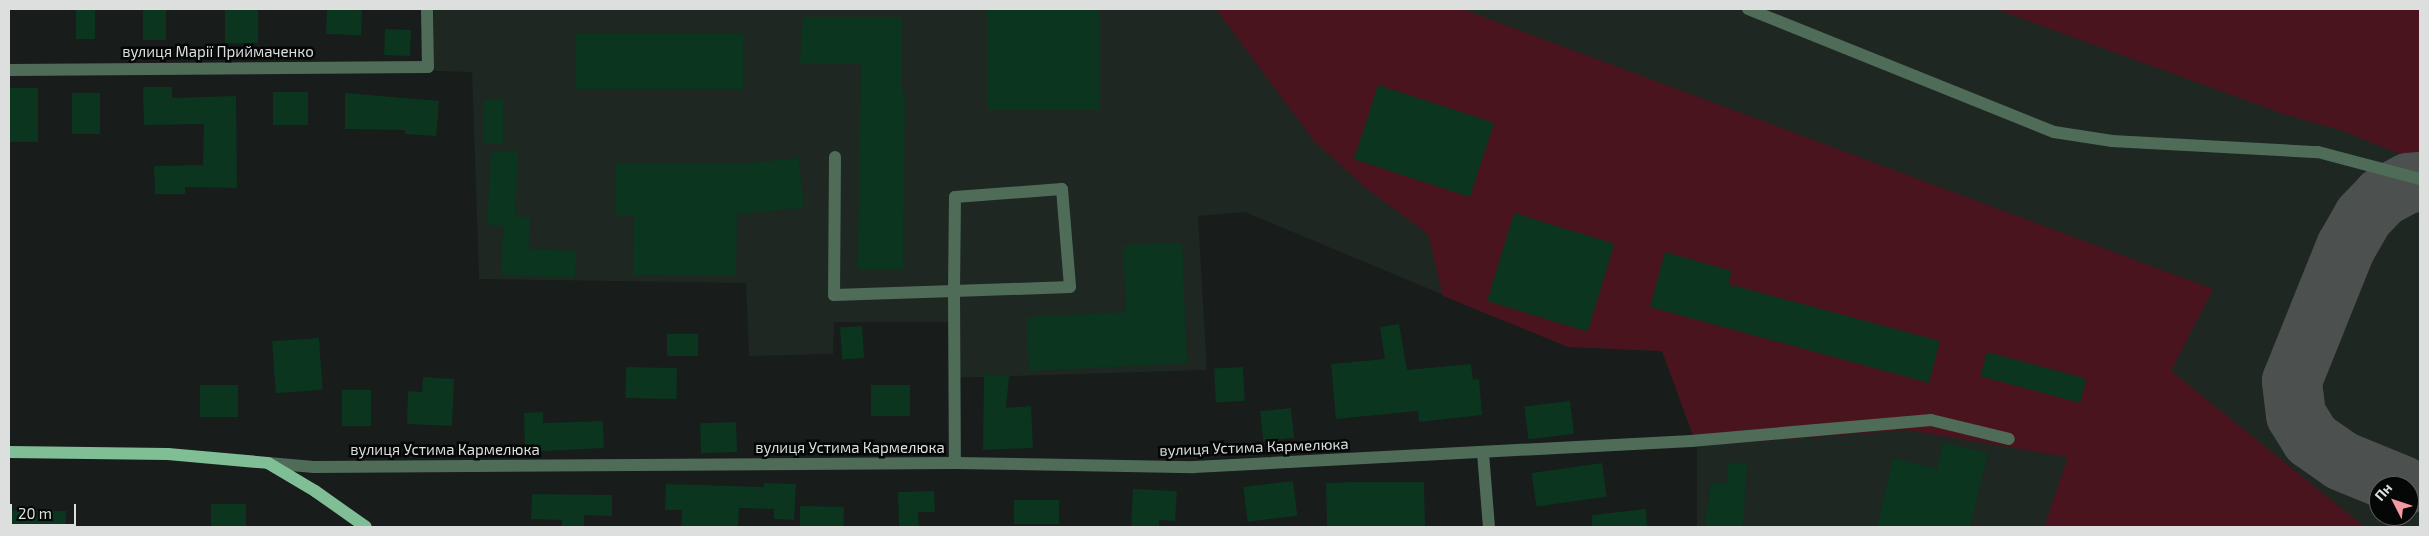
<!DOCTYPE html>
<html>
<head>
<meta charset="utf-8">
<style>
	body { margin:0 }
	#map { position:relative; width:2429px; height:536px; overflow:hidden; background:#181c1a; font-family:"Exo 2",sans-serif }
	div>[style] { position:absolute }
	.built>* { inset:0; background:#1e2721 }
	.green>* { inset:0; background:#4a141e }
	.taxiway>* { height:60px; margin:-30px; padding:0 30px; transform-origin:30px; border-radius:30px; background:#4c504e }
	.building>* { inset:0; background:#0b351e; transform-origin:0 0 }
	.minor>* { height:12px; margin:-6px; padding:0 6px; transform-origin:6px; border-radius:6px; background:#4f6c58 }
	.major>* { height:12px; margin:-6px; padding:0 6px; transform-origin:6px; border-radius:6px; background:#80bf96 }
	span { translate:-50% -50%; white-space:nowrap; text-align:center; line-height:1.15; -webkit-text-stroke:5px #050706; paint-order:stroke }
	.street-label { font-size:15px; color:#dcdfdd }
	.frame { position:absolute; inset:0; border:10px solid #dcdfdd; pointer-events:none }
	.north { position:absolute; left:2369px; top:476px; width:50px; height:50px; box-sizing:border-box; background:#050706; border:1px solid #5b5d5c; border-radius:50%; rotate:311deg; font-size:14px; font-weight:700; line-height:20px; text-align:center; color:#dcdfdd }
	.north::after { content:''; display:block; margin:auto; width:18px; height:22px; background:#f49aa2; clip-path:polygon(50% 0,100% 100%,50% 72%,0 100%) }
	.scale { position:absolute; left:10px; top:504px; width:66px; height:22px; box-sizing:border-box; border:2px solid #dcdfdd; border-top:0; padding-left:6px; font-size:15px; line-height:18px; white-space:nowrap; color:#dcdfdd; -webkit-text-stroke:4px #050706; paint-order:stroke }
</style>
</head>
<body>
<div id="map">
	<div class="built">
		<i style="clip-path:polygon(evenodd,434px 9px,2420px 9px,2420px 527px,1697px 527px,1697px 446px,1662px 351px,1568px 347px,1245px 212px,1198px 216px,1207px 370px,950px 378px,949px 322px,834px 322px,833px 354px,749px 356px,746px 283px,479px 279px,472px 72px,434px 71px,434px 9px,2379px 486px,2409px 486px,2409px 516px,2379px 516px,2379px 486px)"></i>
	</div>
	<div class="green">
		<i style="clip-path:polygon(1216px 9px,1462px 9px,2213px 289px,2171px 371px,2365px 527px,2044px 527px,2068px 457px,1907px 430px,1697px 446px,1662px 351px,1568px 347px,1443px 296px,1428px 234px,1367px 189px,1314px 141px)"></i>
		<i style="clip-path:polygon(1996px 9px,2420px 9px,2420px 162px,2343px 131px,2283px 114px)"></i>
	</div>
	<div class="taxiway">
		<i style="left:2403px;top:486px;width:66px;rotate:-157.7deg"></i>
		<i style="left:2342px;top:461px;width:38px;rotate:-145deg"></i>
		<i style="left:2311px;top:439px;width:28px;rotate:-122deg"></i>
		<i style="left:2296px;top:415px;width:34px;rotate:-97deg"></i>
		<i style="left:2292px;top:381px;width:144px;rotate:-68.1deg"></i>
		<i style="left:2346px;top:247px;width:34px;rotate:-60deg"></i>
		<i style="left:2363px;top:217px;width:28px;rotate:-46deg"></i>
		<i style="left:2382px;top:197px;width:30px;rotate:-28deg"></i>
		<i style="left:2408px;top:183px;width:12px;rotate:-5deg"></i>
	</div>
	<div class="building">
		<i style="left:76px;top:9px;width:19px;height:30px"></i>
		<i style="left:143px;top:9px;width:23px;height:31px"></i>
		<i style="left:225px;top:9px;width:33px;height:34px"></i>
		<i style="left:327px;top:9px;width:35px;height:25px;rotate:2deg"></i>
		<i style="left:988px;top:9px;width:112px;height:101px"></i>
		<i style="clip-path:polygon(803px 17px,902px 17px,902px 94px,905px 94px,903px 269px,858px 269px,861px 64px,800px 64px)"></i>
		<i style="left:385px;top:29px;width:26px;height:26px;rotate:2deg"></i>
		<i style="left:576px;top:34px;width:167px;height:55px"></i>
		<i style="left:1378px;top:85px;width:122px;height:78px;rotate:18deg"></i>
		<i style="clip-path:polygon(143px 87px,172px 87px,172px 98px,236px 96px,237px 188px,185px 187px,185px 194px,155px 194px,154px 166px,203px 165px,204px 124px,144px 125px)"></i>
		<i style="left:9px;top:88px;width:29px;height:54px"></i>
		<i style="left:273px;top:92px;width:35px;height:33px"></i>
		<i style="left:72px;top:93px;width:28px;height:41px"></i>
		<i style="clip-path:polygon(345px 93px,439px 101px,436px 136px,405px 134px,405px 130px,345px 129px)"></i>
		<i style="left:484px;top:100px;width:19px;height:44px"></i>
		<i style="clip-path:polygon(491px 151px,518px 152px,515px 216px,530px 217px,529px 249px,576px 251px,575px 278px,501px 275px,503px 226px,487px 225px)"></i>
		<i style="clip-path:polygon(799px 158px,804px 208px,737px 214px,736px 276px,633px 275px,634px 215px,616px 215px,616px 163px,737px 164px)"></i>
		<i style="left:1514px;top:213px;width:105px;height:92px;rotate:17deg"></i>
		<i style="clip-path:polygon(1182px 243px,1187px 363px,1029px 371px,1027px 317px,1126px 312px,1123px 245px)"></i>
		<i style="clip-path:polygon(1665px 252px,1732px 271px,1728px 284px,1940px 341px,1929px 383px,1650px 307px)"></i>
		<i style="clip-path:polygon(1399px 324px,1407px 370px,1471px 364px,1473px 380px,1479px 379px,1482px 415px,1419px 422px,1418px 411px,1336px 419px,1331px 364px,1385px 359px,1380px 327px)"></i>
		<i style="left:862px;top:326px;width:32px;height:22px;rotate:86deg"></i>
		<i style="left:667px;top:334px;width:31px;height:22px"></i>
		<i style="left:319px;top:338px;width:52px;height:47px;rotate:86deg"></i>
		<i style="left:1987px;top:352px;width:103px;height:25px;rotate:15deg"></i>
		<i style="left:626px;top:367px;width:51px;height:31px;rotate:1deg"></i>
		<i style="left:1243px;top:367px;width:34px;height:29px;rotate:87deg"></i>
		<i style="clip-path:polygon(984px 374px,1009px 376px,1006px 408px,1031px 406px,1033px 448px,983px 450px)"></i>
		<i style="clip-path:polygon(423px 377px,454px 379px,452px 426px,407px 424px,408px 391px,422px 392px)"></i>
		<i style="left:200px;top:385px;width:38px;height:32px"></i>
		<i style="left:910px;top:385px;width:31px;height:39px;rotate:90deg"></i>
		<i style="left:342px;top:390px;width:29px;height:36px"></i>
		<i style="left:1570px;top:401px;width:33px;height:46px;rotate:83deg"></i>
		<i style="left:1291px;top:408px;width:30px;height:31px;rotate:84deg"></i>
		<i style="clip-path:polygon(543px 412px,543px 423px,603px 421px,604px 448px,525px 452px,524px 413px)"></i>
		<i style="left:736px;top:422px;width:30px;height:36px;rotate:88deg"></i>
		<i style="clip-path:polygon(1943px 443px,1988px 453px,1970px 527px,1877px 527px,1893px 458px,1937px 469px)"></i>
		<i style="clip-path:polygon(1729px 462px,1747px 464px,1743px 527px,1705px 527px,1711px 483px,1726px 484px)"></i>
		<i style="left:1602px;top:463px;width:34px;height:71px;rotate:82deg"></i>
		<i style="left:1293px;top:481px;width:35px;height:50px;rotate:83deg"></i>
		<i style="clip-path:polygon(1352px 482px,1424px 482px,1425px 527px,1327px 527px,1326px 483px)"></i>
		<i style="clip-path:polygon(764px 483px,796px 484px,794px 520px,774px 519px,774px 509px,739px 508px,738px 527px,681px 527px,682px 510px,665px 510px,666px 484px,764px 487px)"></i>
		<i style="clip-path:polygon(1133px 489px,1177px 491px,1175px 521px,1159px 520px,1159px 527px,1131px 527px)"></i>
		<i style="clip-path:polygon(934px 491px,935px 512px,918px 512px,919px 527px,899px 527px,898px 492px)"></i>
		<i style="clip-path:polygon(532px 494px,612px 495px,612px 516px,584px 515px,584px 527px,562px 527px,562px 520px,531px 519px)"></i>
		<i style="left:1014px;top:500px;width:45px;height:24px"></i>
		<i style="left:246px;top:504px;width:23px;height:35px;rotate:90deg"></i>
		<i style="left:800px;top:506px;width:44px;height:21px;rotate:1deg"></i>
		<i style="clip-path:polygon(1646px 509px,1647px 527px,1592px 527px,1592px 515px)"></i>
		<i style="left:9px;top:510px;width:57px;height:17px;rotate:1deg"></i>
	</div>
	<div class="minor">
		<i style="left:1748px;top:9px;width:330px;rotate:21.9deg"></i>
		<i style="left:2054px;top:132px;width:59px;rotate:8.8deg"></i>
		<i style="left:2112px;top:141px;width:206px;rotate:3.1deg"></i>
		<i style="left:2318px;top:152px;width:106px;rotate:14.8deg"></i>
		<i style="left:9px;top:70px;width:419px;rotate:-0.4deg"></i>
		<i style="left:428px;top:67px;width:58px;rotate:-91deg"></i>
		<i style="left:835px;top:157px;width:138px;rotate:90.4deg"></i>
		<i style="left:834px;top:295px;width:120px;rotate:-1.9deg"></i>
		<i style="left:954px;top:291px;width:94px;rotate:-89.4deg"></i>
		<i style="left:955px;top:197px;width:107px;rotate:-4.3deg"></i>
		<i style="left:1062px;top:189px;width:98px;rotate:85.3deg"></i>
		<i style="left:1070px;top:287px;width:116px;rotate:178deg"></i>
		<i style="left:954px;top:291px;width:172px;rotate:89.7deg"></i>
		<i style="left:1483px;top:453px;width:74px;rotate:85.4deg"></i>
		<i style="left:268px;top:463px;width:46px;rotate:5deg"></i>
		<i style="left:314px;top:467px;width:641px;rotate:-0.36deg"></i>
		<i style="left:955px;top:463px;width:239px;rotate:1deg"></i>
		<i style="left:1194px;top:467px;width:498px;rotate:-3deg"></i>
		<i style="left:1691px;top:441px;width:241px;rotate:-5deg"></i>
		<i style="left:1931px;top:420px;width:80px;rotate:13.7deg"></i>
	</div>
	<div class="major">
		<i style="left:9px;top:452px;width:159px;rotate:0.7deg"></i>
		<i style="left:168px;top:454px;width:100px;rotate:5.1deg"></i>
		<i style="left:268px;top:463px;width:55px;rotate:30.8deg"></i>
		<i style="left:315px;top:491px;width:62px;rotate:35.2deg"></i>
	</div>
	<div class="street-label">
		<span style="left:218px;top:52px">вулиця Марії Приймаченко</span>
		<span style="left:1254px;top:447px;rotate:-2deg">вулиця Устима Кармелюка</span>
		<span style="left:850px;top:448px">вулиця Устима Кармелюка</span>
		<span style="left:445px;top:450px">вулиця Устима Кармелюка</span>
	</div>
	<div class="frame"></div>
	<div class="north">Пн</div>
	<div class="scale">20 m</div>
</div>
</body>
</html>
